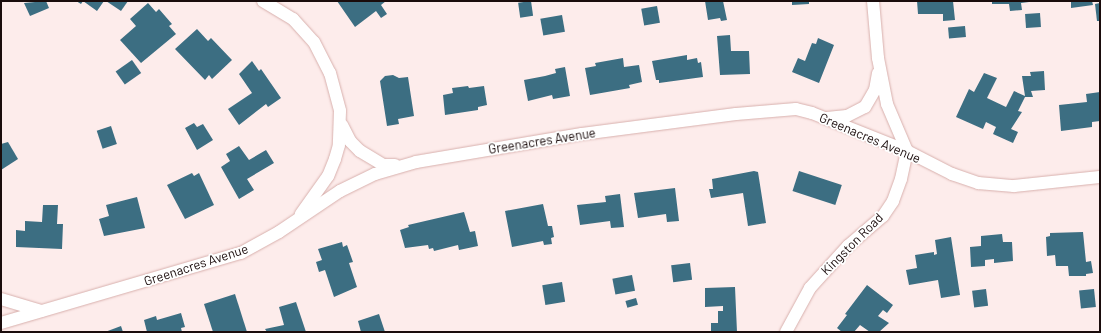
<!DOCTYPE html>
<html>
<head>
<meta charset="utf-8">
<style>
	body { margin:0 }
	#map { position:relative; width:1101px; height:333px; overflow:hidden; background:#fdeceb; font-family:Barlow,sans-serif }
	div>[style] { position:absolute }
	.building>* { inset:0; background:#3c6e82; transform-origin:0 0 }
	.roads { filter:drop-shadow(0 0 1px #d8b0ad) drop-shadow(0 0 1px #d8b0ad) }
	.street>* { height:12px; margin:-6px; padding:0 6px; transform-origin:6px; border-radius:6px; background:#fff }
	span { translate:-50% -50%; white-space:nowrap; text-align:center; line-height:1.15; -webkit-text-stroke:3.5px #fff; paint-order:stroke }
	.street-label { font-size:13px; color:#1a0c0c }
	.frame { position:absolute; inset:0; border:2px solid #1a0c0c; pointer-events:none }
</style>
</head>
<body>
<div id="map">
	<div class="building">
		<i style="clip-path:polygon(46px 1px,49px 8px,30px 16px,24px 3px)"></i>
		<i style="clip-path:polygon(76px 1px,104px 1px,97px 11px,83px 1px,81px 4px)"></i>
		<i style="clip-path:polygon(106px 1px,128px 1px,121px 11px)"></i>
		<i style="clip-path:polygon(337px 1px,386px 1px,381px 5px,387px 14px,381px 18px,376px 11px,355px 27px)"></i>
		<i style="left:531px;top:1px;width:15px;height:13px;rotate:82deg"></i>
		<i style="clip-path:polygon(705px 1px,723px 1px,727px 20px,721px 21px,720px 18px,708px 20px)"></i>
		<i style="clip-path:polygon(792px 1px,809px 1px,809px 4px,792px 5px)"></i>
		<i style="clip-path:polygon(917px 1px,953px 1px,955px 20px,943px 21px,943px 14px,918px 14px)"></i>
		<i style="clip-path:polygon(992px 1px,1029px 1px,1029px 2px,1021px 3px,1022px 10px,1010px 11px,1009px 4px,992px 4px)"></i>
		<i style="clip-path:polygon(1071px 1px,1092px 1px,1093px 5px,1071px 8px)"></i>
		<i style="clip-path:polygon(148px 3px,156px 12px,159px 9px,172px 24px,169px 26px,176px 34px,141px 63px,120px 40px,136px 26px,130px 19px)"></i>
		<i style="clip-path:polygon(1100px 3px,1100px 21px,1097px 21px,1095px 4px)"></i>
		<i style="left:657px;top:6px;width:17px;height:16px;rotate:80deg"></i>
		<i style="left:1040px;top:13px;width:14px;height:15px;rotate:86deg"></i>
		<i style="left:562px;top:15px;width:17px;height:22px;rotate:80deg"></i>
		<i style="left:965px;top:26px;width:11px;height:17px;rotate:85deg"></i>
		<i style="clip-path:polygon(197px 29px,208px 41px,211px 38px,232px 60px,212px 79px,209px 75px,205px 80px,175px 49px)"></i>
		<i style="clip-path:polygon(730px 35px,731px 51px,749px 51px,750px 74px,720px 75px,717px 36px)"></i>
		<i style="clip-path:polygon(818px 38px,834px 45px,819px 83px,792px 72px,798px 58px,805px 61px,812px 43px,816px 44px)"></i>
		<i style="clip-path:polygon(687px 55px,687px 60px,697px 58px,698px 63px,701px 62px,703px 77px,659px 83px,659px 80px,656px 80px,652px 61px)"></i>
		<i style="clip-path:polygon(623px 58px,624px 67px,639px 65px,642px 82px,629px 85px,630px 88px,590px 95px,585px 68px,596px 66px,595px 63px)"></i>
		<i style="left:132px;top:60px;width:16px;height:20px;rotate:55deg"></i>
		<i style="clip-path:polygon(252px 61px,259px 71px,261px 69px,281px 98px,268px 107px,266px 104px,239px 125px,228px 109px,252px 93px,239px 74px)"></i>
		<i style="clip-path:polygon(565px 67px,570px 96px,553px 99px,552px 95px,528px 101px,524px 80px,545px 76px,556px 73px,555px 69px)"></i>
		<i style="clip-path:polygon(1044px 71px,1045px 90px,1031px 91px,1033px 97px,1025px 97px,1018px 111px,1022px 112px,1011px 129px,1018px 132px,1013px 143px,993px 134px,996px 127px,986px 122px,983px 129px,956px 117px,969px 89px,974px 92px,984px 73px,997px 78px,987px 98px,1006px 107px,1014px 91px,1025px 96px,1022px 76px,1031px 76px,1030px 72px)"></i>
		<i style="clip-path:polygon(393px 75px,399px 78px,408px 77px,414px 116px,398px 119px,399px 124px,387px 126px,380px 81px,385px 76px)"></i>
		<i style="clip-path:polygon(468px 86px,469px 88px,484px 86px,487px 105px,478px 107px,478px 110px,445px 115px,443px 95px,453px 93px,452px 88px)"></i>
		<i style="clip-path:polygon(1100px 92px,1100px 121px,1092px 122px,1092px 127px,1061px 131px,1059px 105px,1087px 102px,1086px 94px)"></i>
		<i style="clip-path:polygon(194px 123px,197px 127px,203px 124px,213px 140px,197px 150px,185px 128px)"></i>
		<i style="left:111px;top:126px;width:19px;height:15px;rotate:72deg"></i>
		<i style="clip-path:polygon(8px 142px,18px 159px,1px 170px,1px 144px)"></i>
		<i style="clip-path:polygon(239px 146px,249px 160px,266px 150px,274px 163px,247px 179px,254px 190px,239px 199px,221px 167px,230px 161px,226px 154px)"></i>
		<i style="clip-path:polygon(754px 171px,758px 172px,766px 223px,748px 226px,743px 193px,711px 198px,709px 189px,713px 189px,712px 179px)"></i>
		<i style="left:799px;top:171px;width:45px;height:21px;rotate:18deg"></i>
		<i style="clip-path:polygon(192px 173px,194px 176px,199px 173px,214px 205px,185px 219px,167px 185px)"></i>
		<i style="clip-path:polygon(675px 188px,679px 221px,667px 222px,666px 214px,638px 218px,634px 193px)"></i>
		<i style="clip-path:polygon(620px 194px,624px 227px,611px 228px,610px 221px,580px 225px,577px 205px,606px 202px,605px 196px)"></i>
		<i style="clip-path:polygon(137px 197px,145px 228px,104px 236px,99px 219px,109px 216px,106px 205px)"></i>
		<i style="clip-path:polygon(543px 204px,548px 226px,552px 226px,554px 237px,551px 238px,552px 244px,544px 245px,543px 241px,512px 247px,505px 211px)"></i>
		<i style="clip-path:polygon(43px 205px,58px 205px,57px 224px,63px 224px,62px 249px,16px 247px,16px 230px,25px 231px,25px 221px,42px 222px)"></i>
		<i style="clip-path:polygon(464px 212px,470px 232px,475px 231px,478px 246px,459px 250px,458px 245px,434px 251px,433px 248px,429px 249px,428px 245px,405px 248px,400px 230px,409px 227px,408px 225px)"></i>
		<i style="clip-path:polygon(1083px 232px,1086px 262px,1091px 261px,1093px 273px,1086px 274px,1086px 276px,1069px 276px,1068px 266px,1056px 266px,1055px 255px,1047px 256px,1046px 237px,1050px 236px,1050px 233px)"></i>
		<i style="clip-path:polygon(1002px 234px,1003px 242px,1012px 242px,1013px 261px,994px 263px,994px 259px,985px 260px,985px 266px,971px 267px,970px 247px,981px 246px,981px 236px)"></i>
		<i style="clip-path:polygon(951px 237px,960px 295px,941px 298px,938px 280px,909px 285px,906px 270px,917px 268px,915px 255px,934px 252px,934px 255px,937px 254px,935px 240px)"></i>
		<i style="clip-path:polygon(342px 242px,343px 247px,347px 245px,353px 262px,349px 263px,357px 287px,334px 297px,325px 270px,319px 272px,316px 262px,322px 260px,318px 249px)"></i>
		<i style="left:690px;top:263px;width:17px;height:19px;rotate:83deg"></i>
		<i style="left:632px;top:275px;width:16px;height:20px;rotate:79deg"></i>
		<i style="left:562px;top:282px;width:20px;height:20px;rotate:81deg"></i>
		<i style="clip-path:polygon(867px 285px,893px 305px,887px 313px,883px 310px,878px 316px,889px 323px,879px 332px,870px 332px,860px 325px,854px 332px,842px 332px,837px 328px,847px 315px,845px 314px)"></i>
		<i style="clip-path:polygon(735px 287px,737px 332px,711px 332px,711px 323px,718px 323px,718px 311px,723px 311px,723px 306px,705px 307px,705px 288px)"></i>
		<i style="left:986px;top:289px;width:17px;height:14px;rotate:83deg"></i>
		<i style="left:1094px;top:289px;width:18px;height:15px;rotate:84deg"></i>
		<i style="clip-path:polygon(235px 294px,247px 332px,213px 332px,204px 304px)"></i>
		<i style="left:636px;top:298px;width:7px;height:11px;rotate:74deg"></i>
		<i style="clip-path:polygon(296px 302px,306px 332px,267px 332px,265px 329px,284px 325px,279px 307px)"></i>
		<i style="clip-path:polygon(181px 313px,185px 327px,181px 328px,182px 332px,147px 332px,144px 320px,156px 316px,157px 320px)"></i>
		<i style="clip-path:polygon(379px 314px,385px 332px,361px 332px,358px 321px)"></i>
		<i style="clip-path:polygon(121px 326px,123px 332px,105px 332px)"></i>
	</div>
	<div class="roads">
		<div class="street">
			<i style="left:263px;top:1px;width:35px;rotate:31deg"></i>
			<i style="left:293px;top:19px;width:31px;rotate:48deg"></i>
			<i style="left:314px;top:42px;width:35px;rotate:63deg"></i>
			<i style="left:330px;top:73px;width:39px;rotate:75deg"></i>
			<i style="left:340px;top:111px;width:34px;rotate:92deg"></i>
			<i style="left:339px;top:145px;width:15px;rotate:106deg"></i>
			<i style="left:335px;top:159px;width:18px;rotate:112deg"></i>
			<i style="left:328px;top:176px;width:47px;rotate:125.4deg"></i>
			<i style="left:827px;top:118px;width:20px;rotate:-6deg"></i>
			<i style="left:847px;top:116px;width:20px;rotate:-27deg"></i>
			<i style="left:865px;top:107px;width:20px;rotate:-60deg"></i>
			<i style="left:875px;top:90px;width:17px;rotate:-80deg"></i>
			<i style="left:342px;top:125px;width:18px;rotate:63deg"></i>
			<i style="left:350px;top:141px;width:14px;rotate:45deg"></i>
			<i style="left:360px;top:151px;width:27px;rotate:31deg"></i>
			<i style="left:383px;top:165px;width:12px"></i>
			<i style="left:1px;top:299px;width:42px;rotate:16.7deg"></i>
			<i style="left:1px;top:323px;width:250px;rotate:-16.3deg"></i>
			<i style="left:241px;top:253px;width:43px;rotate:-28.9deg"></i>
			<i style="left:279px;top:232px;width:73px;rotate:-33.9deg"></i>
			<i style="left:340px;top:191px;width:39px;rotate:-26deg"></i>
			<i style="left:375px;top:174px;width:43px;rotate:-16.3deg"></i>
			<i style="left:416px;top:162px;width:168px;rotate:-9.6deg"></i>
			<i style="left:582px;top:134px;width:155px;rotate:-7.4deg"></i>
			<i style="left:736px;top:114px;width:60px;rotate:-4.8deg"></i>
			<i style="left:796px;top:109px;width:16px;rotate:14deg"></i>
			<i style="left:812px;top:113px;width:102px;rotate:21.8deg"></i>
			<i style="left:907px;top:151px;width:51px;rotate:27.1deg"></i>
			<i style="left:952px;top:174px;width:28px;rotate:19deg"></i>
			<i style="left:978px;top:183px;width:36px;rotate:5deg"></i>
			<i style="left:1014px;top:186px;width:86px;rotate:-6deg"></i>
			<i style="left:786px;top:332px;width:50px;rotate:-61.4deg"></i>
			<i style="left:810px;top:288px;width:57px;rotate:-47.9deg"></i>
			<i style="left:848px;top:246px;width:46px;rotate:-40.6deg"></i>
			<i style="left:883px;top:216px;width:18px;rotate:-56deg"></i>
			<i style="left:893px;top:201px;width:23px;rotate:-70deg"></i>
			<i style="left:901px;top:179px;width:29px;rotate:-78deg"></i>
			<i style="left:907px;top:151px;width:51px;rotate:-113.1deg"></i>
			<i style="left:887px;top:104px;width:47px;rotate:-101.1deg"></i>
			<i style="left:878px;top:58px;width:57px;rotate:-95deg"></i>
		</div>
	</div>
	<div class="street-label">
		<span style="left:870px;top:138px;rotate:23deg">Greenacres Avenue</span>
		<span style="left:542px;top:141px;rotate:-9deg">Greenacres Avenue</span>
		<span style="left:852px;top:244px;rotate:-45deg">Kingston Road</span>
		<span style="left:196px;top:265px;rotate:-18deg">Greenacres Avenue</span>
	</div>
	<div class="frame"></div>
</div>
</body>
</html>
